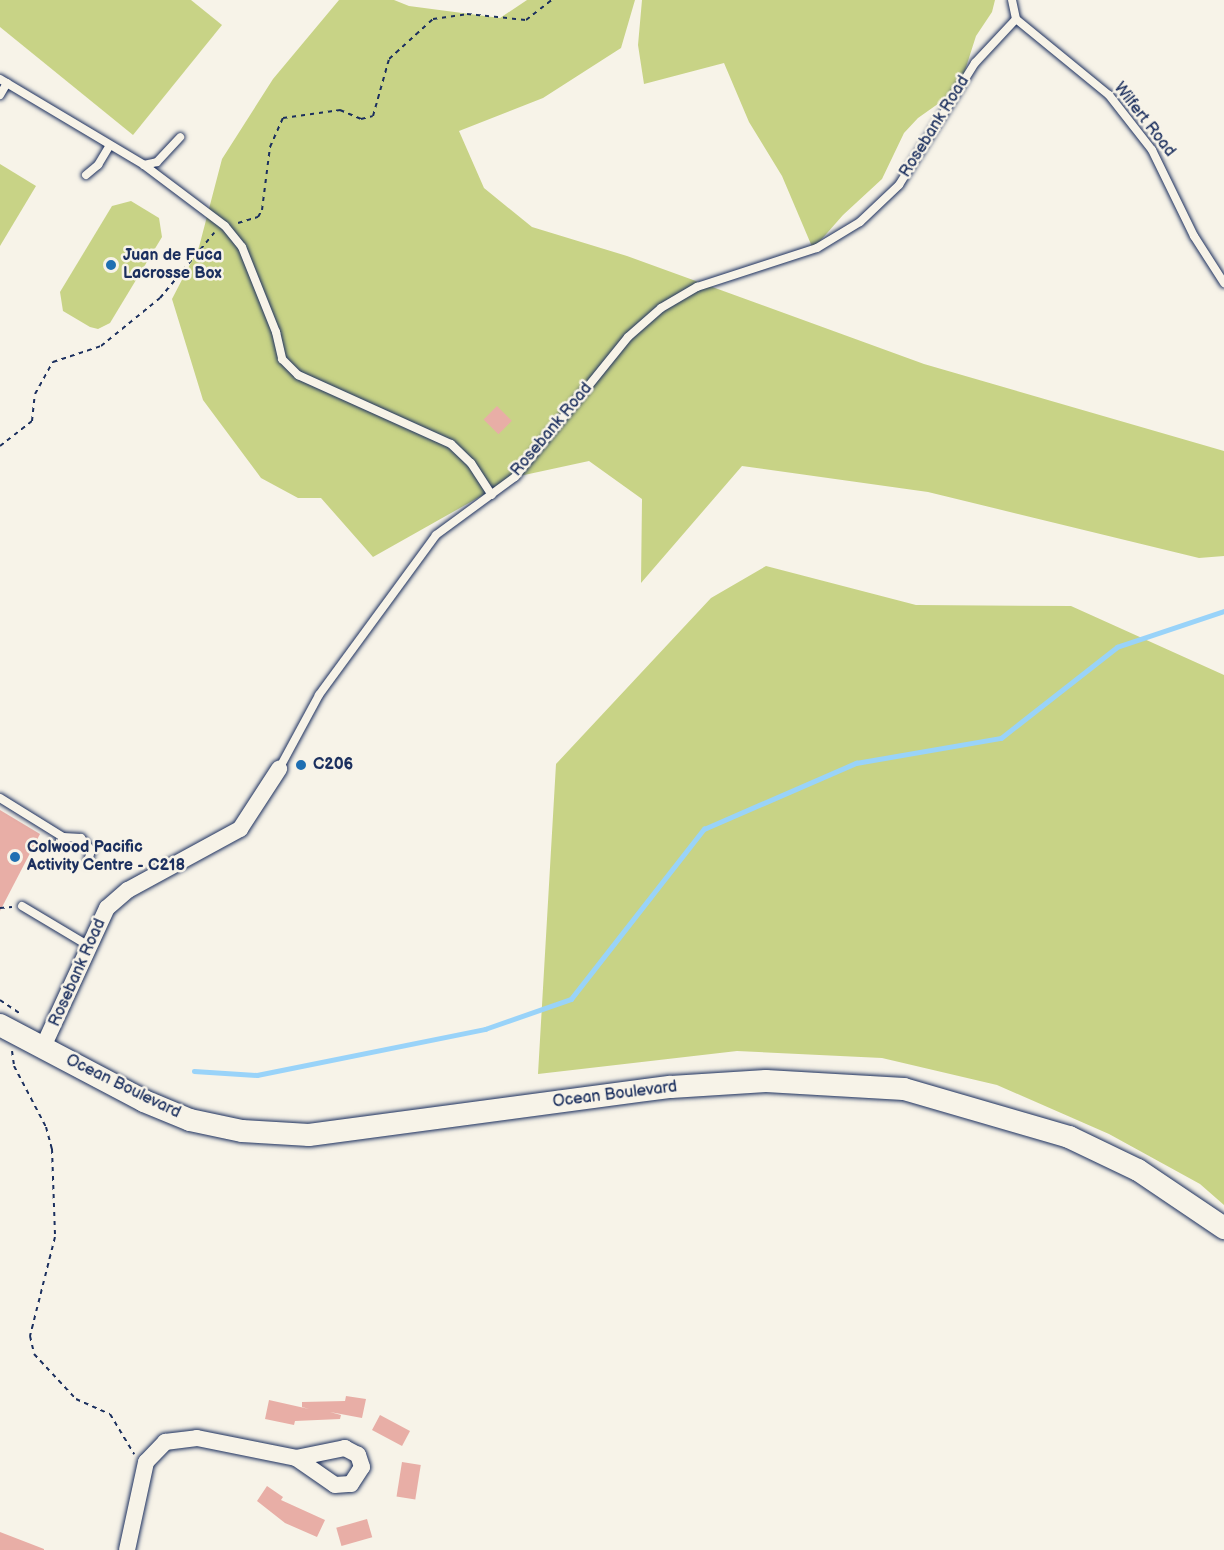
<!DOCTYPE html>
<html>
<head>
<meta charset="utf-8">
<style>
	body { margin:0 }
	#map { position:relative; width:1224px; height:1550px; overflow:hidden; background:#f7f3e8; font-family:"Balsamiq Sans",sans-serif }
	div>[style] { position:absolute }
	.green>* { inset:0; background:#c8d386 }
	.stream>* { height:4.5px; margin:-2.25px; padding:0 2.25px; transform-origin:2.25px; border-radius:2.25px; background:#99d3f9 }
	.building>* { inset:0; background:#e8aea6; transform-origin:0 0 }
	.path>* { height:2px; margin-top:-1px; transform-origin:0; background:repeating-linear-gradient(90deg,#1b2f5e 0 4.5px,transparent 0 9px) }
	.roads { filter:drop-shadow(0 0 2px #1b2f5e) drop-shadow(0 0 2px #1b2f5e) }
	.lane>* { height:8px; margin:-4px; padding:0 4px; transform-origin:4px; border-radius:4px; background:#f7f3e8 }
	.street>* { height:16px; margin:-8px; padding:0 8px; transform-origin:8px; border-radius:8px; background:#f7f3e8 }
	.secondary>* { height:22px; margin:-11px; padding:0 11px; transform-origin:11px; border-radius:11px; background:#f7f3e8 }
	.dots>* { width:16px; height:16px; translate:-50% -50%; box-sizing:border-box; border:3px solid #f7f3e8; border-radius:50% }
	span { translate:-50% -50%; white-space:nowrap; text-align:center; line-height:1.15; -webkit-text-stroke:5px #f7f3e8; paint-order:stroke }
	.street-label { font-size:16px; color:#1b2f5e }
	.poi-label { font-size:16px; color:#1b2f5e; font-weight:700 }
	.left { translate:0 -50%; text-align:left }
</style>
</head>
<body>
<div id="map">
	<div class="green">
		<i style="clip-path:polygon(0 0,191px 0,222px 25px,133px 135px,0 27px)"></i>
		<i style="clip-path:polygon(339px 0,394px 0,409px 6px,500px 18px,527px 0,635px 0,621px 48px,543px 98px,459px 131px,484px 188px,532px 227px,627px 256px,924px 364px,1224px 451px,1224px 556px,1199px 558px,928px 492px,742px 466px,641px 583px,642px 499px,589px 461px,515px 477px,373px 557px,321px 498px,298px 498px,261px 478px,203px 400px,172px 299px,199px 247px,222px 159px,273px 79px)"></i>
		<i style="clip-path:polygon(642px 0,995px 0,992px 12px,976px 36px,959px 89px,918px 118px,904px 133px,882px 179px,843px 215px,813px 249px,782px 176px,749px 122px,724px 63px,644px 84px,638px 45px)"></i>
		<i style="clip-path:polygon(0 164px,36px 186px,0 246px)"></i>
		<i style="clip-path:polygon(131px 201px,159px 218px,162px 237px,110px 323px,98px 329px,90px 327px,63px 311px,60px 292px,112px 206px)"></i>
		<i style="clip-path:polygon(766px 566px,916px 605px,1071px 606px,1224px 675px,1224px 1205px,1200px 1184px,1109px 1134px,997px 1085px,882px 1058px,737px 1051px,538px 1074px,556px 764px,711px 598px)"></i>
	</div>
	<div class="stream">
		<i style="left:194px;top:1071px;width:63px;rotate:3.6deg"></i>
		<i style="left:257px;top:1075px;width:233px;rotate:-11.4deg"></i>
		<i style="left:485px;top:1029px;width:91px;rotate:-19.2deg"></i>
		<i style="left:571px;top:999px;width:216px;rotate:-52deg"></i>
		<i style="left:704px;top:829px;width:166px;rotate:-23.5deg"></i>
		<i style="left:856px;top:763px;width:147px;rotate:-9.8deg"></i>
		<i style="left:1001px;top:738px;width:147px;rotate:-38.1deg"></i>
		<i style="left:1117px;top:647px;width:113px;rotate:-18.6deg"></i>
	</div>
	<div class="building">
		<i style="left:497px;top:406px;width:21px;height:19px;rotate:45deg"></i>
		<i style="clip-path:polygon(0 810px,40px 834px,0 911px)"></i>
		<i style="clip-path:polygon(346px 1396px,366px 1399px,362px 1418px,330px 1412px,341px 1415px,340px 1419px,295px 1421px,294px 1425px,265px 1419px,269px 1400px,309px 1409px,302px 1407px,302px 1402px,345px 1401px)"></i>
		<i style="left:380px;top:1415px;width:34px;height:17px;rotate:28deg"></i>
		<i style="left:402px;top:1462px;width:19px;height:35px;rotate:9deg"></i>
		<i style="clip-path:polygon(267px 1486px,283px 1497px,281px 1500px,325px 1520px,317px 1537px,285px 1523px,257px 1501px)"></i>
		<i style="left:367px;top:1519px;width:19px;height:32px;rotate:74deg"></i>
		<i style="clip-path:polygon(0 1532px,44px 1549px,44px 1550px,0 1550px)"></i>
	</div>
	<div class="path">
		<i style="left:238px;top:223px;width:21px;rotate:-17deg"></i>
		<i style="left:258px;top:217px;width:8px;rotate:-60deg"></i>
		<i style="left:262px;top:210px;width:64px;rotate:-82.8deg"></i>
		<i style="left:270px;top:147px;width:32px;rotate:-66deg"></i>
		<i style="left:283px;top:118px;width:58px;rotate:-8deg"></i>
		<i style="left:340px;top:110px;width:23px;rotate:23deg"></i>
		<i style="left:361px;top:119px;width:12px;rotate:-14deg"></i>
		<i style="left:373px;top:116px;width:59px;rotate:-74.3deg"></i>
		<i style="left:389px;top:59px;width:59px;rotate:-42.3deg"></i>
		<i style="left:433px;top:19px;width:34px;rotate:-8deg"></i>
		<i style="left:467px;top:14px;width:59px;rotate:5.8deg"></i>
		<i style="left:526px;top:20px;width:33px;rotate:-38deg"></i>
		<i style="left:0;top:446px;width:41px;rotate:-38deg"></i>
		<i style="left:32px;top:421px;width:27px;rotate:-84deg"></i>
		<i style="left:35px;top:394px;width:37px;rotate:-61deg"></i>
		<i style="left:53px;top:362px;width:51px;rotate:-18.4deg"></i>
		<i style="left:101px;top:346px;width:76px;rotate:-39.1deg"></i>
		<i style="left:160px;top:298px;width:85px;rotate:-50.3deg"></i>
		<i style="left:0;top:908px;width:12px;rotate:-5deg"></i>
		<i style="left:0;top:1000px;width:23px;rotate:34deg"></i>
		<i style="left:12px;top:1051px;width:15px;rotate:82deg"></i>
		<i style="left:14px;top:1066px;width:69px;rotate:62.3deg"></i>
		<i style="left:46px;top:1127px;width:23px;rotate:75deg"></i>
		<i style="left:52px;top:1149px;width:88px;rotate:88deg"></i>
		<i style="left:55px;top:1237px;width:102px;rotate:104.2deg"></i>
		<i style="left:30px;top:1336px;width:18px;rotate:77deg"></i>
		<i style="left:34px;top:1354px;width:62px;rotate:47deg"></i>
		<i style="left:76px;top:1399px;width:37px;rotate:24deg"></i>
		<i style="left:110px;top:1414px;width:47px;rotate:59deg"></i>
	</div>
	<div class="roads">
		<div class="lane">
			<i style="left:1012px;top:0;width:19px;rotate:78deg"></i>
			<i style="left:1016px;top:19px;width:120px;rotate:39.3deg"></i>
			<i style="left:1109px;top:95px;width:70px;rotate:52deg"></i>
			<i style="left:1152px;top:150px;width:96px;rotate:64deg"></i>
			<i style="left:1194px;top:236px;width:56px;rotate:57.4deg"></i>
			<i style="left:0;top:79px;width:168px;rotate:30.8deg"></i>
			<i style="left:144px;top:165px;width:13px;rotate:-13deg"></i>
			<i style="left:157px;top:162px;width:34px;rotate:-47deg"></i>
			<i style="left:0;top:95px;width:14px;rotate:-60deg"></i>
			<i style="left:144px;top:165px;width:101px;rotate:37deg"></i>
			<i style="left:225px;top:226px;width:27px;rotate:51deg"></i>
			<i style="left:242px;top:247px;width:92px;rotate:68.2deg"></i>
			<i style="left:276px;top:332px;width:28px;rotate:77deg"></i>
			<i style="left:282px;top:359px;width:23px;rotate:45deg"></i>
			<i style="left:298px;top:375px;width:168px;rotate:24.3deg"></i>
			<i style="left:451px;top:444px;width:28px;rotate:44deg"></i>
			<i style="left:471px;top:463px;width:38px;rotate:57deg"></i>
			<i style="left:86px;top:175px;width:16px;rotate:-40deg"></i>
			<i style="left:98px;top:165px;width:23px;rotate:-59deg"></i>
			<i style="left:279px;top:769px;width:84px;rotate:-61.6deg"></i>
			<i style="left:319px;top:695px;width:198px;rotate:-53.8deg"></i>
			<i style="left:436px;top:535px;width:98px;rotate:-36.3deg"></i>
			<i style="left:515px;top:477px;width:180px;rotate:-51.1deg"></i>
			<i style="left:628px;top:337px;width:44px;rotate:-41.3deg"></i>
			<i style="left:661px;top:308px;width:42px;rotate:-30.3deg"></i>
			<i style="left:697px;top:287px;width:126px;rotate:-18deg"></i>
			<i style="left:817px;top:248px;width:50px;rotate:-31.2deg"></i>
			<i style="left:860px;top:222px;width:54px;rotate:-43.5deg"></i>
			<i style="left:899px;top:185px;width:144px;rotate:-58.1deg"></i>
			<i style="left:975px;top:63px;width:60px;rotate:-47deg"></i>
			<i style="left:0;top:798px;width:74px;rotate:31.8deg"></i>
			<i style="left:59px;top:845px;width:9px;rotate:-63deg"></i>
			<i style="left:63px;top:837px;width:18px;rotate:3deg"></i>
			<i style="left:81px;top:838px;width:16px;rotate:50deg"></i>
			<i style="left:91px;top:850px;width:12px;rotate:104deg"></i>
			<i style="left:22px;top:906px;width:78px;rotate:30.8deg"></i>
		</div>
		<div class="street">
			<i style="left:43px;top:1047px;width:153px;rotate:-65.3deg"></i>
			<i style="left:107px;top:908px;width:28px;rotate:-41deg"></i>
			<i style="left:128px;top:890px;width:128px;rotate:-28.6deg"></i>
			<i style="left:240px;top:829px;width:72px;rotate:-57deg"></i>
			<i style="left:127px;top:1550px;width:90px;rotate:-77.8deg"></i>
			<i style="left:146px;top:1462px;width:28px;rotate:-46deg"></i>
			<i style="left:165px;top:1442px;width:32px;rotate:-7deg"></i>
			<i style="left:197px;top:1438px;width:101px;rotate:11.4deg"></i>
			<i style="left:296px;top:1458px;width:47px;rotate:34.7deg"></i>
			<i style="left:335px;top:1485px;width:16px;rotate:-4deg"></i>
			<i style="left:351px;top:1484px;width:20px;rotate:-57deg"></i>
			<i style="left:362px;top:1467px;width:13px;rotate:-108deg"></i>
			<i style="left:358px;top:1455px;width:15px;rotate:-152deg"></i>
			<i style="left:345px;top:1448px;width:50px;rotate:168.5deg"></i>
		</div>
		<div class="secondary">
			<i style="left:0;top:1025px;width:163px;rotate:27.8deg"></i>
			<i style="left:144px;top:1101px;width:50px;rotate:22.4deg"></i>
			<i style="left:190px;top:1120px;width:53px;rotate:11.9deg"></i>
			<i style="left:242px;top:1131px;width:67px;rotate:3.4deg"></i>
			<i style="left:309px;top:1135px;width:365px;rotate:-7.6deg"></i>
			<i style="left:671px;top:1087px;width:95px;rotate:-3.6deg"></i>
			<i style="left:766px;top:1081px;width:138px;rotate:3.3deg"></i>
			<i style="left:904px;top:1089px;width:172px;rotate:16.2deg"></i>
			<i style="left:1069px;top:1137px;width:76px;rotate:25.6deg"></i>
			<i style="left:1138px;top:1170px;width:104px;rotate:34deg"></i>
		</div>
	</div>
	<div class="dots">
		<i style="left:111px;top:265px;background:#1f6fb2"></i>
		<i style="left:301px;top:765px;background:#1f6fb2"></i>
		<i style="left:15px;top:857px;background:#1f6fb2"></i>
	</div>
	<div class="street-label">
		<span style="left:1144px;top:120px;rotate:52deg">Wilfert Road</span>
		<span style="left:935px;top:127px;rotate:-58deg">Rosebank Road</span>
		<span style="left:552px;top:430px;rotate:-50deg">Rosebank Road</span>
		<span style="left:78px;top:973px;rotate:-66deg">Rosebank Road</span>
		<span style="left:123px;top:1087px;rotate:26deg">Ocean Boulevard</span>
		<span style="left:615px;top:1095px;rotate:-7deg">Ocean Boulevard</span>
	</div>
	<div class="poi-label">
		<span class="left" style="left:123px;top:265px">Juan de Fuca<br>Lacrosse Box</span>
		<span class="left" style="left:313px;top:765px">C206</span>
		<span class="left" style="left:27px;top:857px">Colwood Pacific<br>Activity Centre - C218</span>
	</div>
</div>
</body>
</html>
